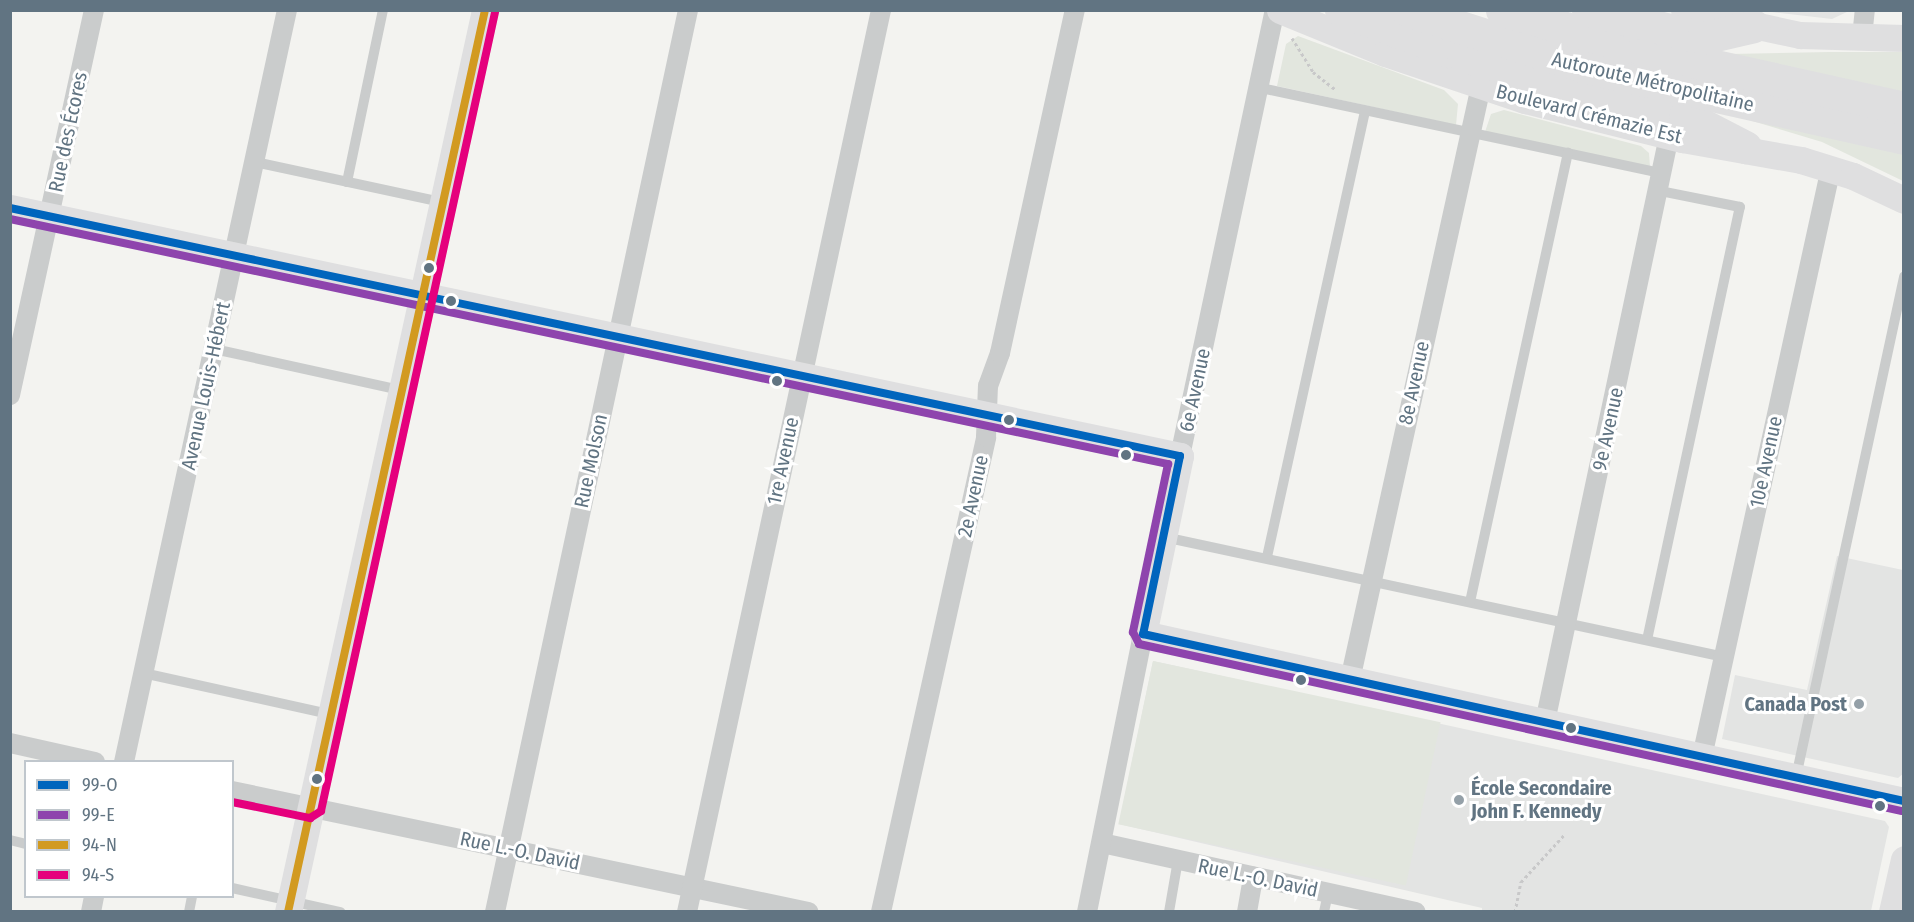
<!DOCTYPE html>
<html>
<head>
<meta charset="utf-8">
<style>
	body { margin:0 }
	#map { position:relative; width:1914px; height:922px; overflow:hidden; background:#f3f3f0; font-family:"Fira Sans Condensed",sans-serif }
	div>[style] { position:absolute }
	.built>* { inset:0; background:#e3e4e3 }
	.green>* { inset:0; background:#e2e6de; transform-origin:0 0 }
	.path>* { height:3px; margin-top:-1.5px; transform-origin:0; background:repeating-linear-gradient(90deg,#c8c8c9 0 3px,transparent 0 6px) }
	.lane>* { height:10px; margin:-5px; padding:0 5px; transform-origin:5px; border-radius:5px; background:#cacccc }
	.street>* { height:20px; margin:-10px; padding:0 10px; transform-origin:10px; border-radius:10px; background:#cacccc }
	.secondary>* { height:27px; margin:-13.5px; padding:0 13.5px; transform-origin:13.5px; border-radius:13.5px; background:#dfdfe0 }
	.highway>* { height:33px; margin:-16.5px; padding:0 16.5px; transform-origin:16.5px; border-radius:16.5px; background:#dfdfe0 }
	.bus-1>* { height:8px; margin:-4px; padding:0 4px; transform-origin:4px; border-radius:4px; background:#0065bd }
	.bus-2>* { height:8px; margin:-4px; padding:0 4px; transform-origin:4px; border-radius:4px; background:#8e44ad }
	.bus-3>* { height:8px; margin:-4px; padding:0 4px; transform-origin:4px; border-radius:4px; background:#d29a20 }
	.bus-4>* { height:8px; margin:-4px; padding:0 4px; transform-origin:4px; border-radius:4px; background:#e5007d }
	.dots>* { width:16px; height:16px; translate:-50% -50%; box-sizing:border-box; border:3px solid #fff; border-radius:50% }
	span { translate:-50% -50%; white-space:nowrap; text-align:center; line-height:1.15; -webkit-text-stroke:6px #fff; paint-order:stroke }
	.street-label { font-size:20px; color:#617482 }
	.poi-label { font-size:20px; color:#617482; font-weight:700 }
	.right { translate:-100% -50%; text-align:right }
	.left { translate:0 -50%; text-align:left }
	.frame { position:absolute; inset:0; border:12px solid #617482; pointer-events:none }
	.legend { position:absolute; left:24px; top:760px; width:210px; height:138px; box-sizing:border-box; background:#fff; border:2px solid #c0c7cd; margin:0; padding:8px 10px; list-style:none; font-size:18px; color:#617482 }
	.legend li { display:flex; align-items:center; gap:12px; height:30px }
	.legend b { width:30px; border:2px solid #c0c7cd }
</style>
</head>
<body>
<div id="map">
	<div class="built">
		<i style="clip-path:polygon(1762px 11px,1849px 10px,1849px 11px,1832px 19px)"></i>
		<i style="clip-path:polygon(1837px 556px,1903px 570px,1904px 773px,1898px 778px,1722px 739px,1735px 675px,1807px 690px)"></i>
		<i style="clip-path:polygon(1153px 661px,1885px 821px,1889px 827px,1871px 911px,1482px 912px,1482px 908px,1119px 824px)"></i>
	</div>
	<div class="green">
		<i style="clip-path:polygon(1298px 36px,1444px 90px,1458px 104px,1456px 125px,1277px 86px,1286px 44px)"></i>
		<i style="clip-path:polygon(1829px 52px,1903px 52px,1903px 92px,1730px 54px)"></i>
		<i style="clip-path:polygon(1504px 110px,1641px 146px,1649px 153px,1650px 167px,1485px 132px,1491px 114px)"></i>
		<i style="clip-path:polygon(1739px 117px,1903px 153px,1903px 181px,1822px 142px)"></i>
		<i style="left:1153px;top:661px;width:294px;height:167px;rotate:12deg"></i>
	</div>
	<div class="path">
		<i style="left:1292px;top:38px;width:40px;rotate:58deg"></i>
		<i style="left:1313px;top:72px;width:28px;rotate:38deg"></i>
		<i style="left:1515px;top:912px;width:31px;rotate:-79deg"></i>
		<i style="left:1521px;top:882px;width:64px;rotate:-47.5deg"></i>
	</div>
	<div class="lane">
		<i style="left:1261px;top:88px;width:409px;rotate:12deg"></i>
		<i style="left:255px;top:162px;width:191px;rotate:12.1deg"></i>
		<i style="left:347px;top:182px;width:176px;rotate:-78.2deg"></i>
		<i style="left:214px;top:349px;width:191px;rotate:12.4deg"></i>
		<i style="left:1164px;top:537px;width:573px;rotate:12.09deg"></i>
		<i style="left:1267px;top:557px;width:457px;rotate:-77.6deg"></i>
		<i style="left:1470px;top:602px;width:460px;rotate:-77.7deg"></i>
		<i style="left:1647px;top:640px;width:443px;rotate:-77.9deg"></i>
		<i style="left:1740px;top:207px;width:82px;rotate:-168.7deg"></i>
		<i style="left:143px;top:673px;width:191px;rotate:12.4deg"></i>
		<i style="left:1796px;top:777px;width:512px;rotate:-77.81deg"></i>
		<i style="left:10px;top:840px;width:16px;rotate:14deg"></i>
		<i style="left:232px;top:888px;width:111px;rotate:12.5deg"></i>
		<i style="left:189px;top:912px;width:16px;rotate:-79deg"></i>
		<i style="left:1169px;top:912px;width:53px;rotate:-80.2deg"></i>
		<i style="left:1324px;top:912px;width:19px;rotate:-78deg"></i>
	</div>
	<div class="street">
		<i style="left:1862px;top:37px;width:27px;rotate:-84deg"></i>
		<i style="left:10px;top:395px;width:394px;rotate:-77.7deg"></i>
		<i style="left:1180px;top:456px;width:456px;rotate:-78deg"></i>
		<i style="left:1350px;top:680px;width:608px;rotate:-77.56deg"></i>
		<i style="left:1545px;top:722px;width:599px;rotate:-78.05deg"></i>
		<i style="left:10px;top:743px;width:87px;rotate:12.6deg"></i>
		<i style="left:1702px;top:757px;width:603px;rotate:-77.65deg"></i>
		<i style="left:124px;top:762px;width:769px;rotate:-77.77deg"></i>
		<i style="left:232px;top:791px;width:589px;rotate:11.86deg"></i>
		<i style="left:1102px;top:843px;width:321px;rotate:12.4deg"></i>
		<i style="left:91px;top:912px;width:16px;rotate:-79deg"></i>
		<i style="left:495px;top:912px;width:922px;rotate:-77.92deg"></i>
		<i style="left:687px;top:912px;width:923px;rotate:-77.86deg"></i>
		<i style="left:881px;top:912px;width:486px;rotate:-77.5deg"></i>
		<i style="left:986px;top:437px;width:51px;rotate:-87.8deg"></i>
		<i style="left:988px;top:386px;width:35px;rotate:-70deg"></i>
		<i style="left:1000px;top:353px;width:351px;rotate:-77.7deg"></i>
		<i style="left:1087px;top:912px;width:284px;rotate:-78.6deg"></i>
		<i style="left:1247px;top:912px;width:36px;rotate:-80deg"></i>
	</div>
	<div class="secondary">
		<i style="left:1280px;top:10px;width:113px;rotate:22.3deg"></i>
		<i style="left:1385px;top:53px;width:148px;rotate:18.6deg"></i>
		<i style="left:1525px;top:100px;width:162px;rotate:14deg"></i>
		<i style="left:1682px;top:139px;width:121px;rotate:10deg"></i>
		<i style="left:1801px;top:160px;width:54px;rotate:17.1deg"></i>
		<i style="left:1853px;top:176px;width:56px;rotate:25.2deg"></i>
		<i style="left:1684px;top:10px;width:119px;rotate:12.2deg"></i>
		<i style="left:1800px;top:35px;width:104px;rotate:1.7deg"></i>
		<i style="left:10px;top:208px;width:1196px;rotate:11.97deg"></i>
		<i style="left:1180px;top:456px;width:182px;rotate:101.7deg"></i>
		<i style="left:1143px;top:634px;width:779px;rotate:12.38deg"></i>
		<i style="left:288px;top:912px;width:923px;rotate:-77.68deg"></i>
		<i style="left:1892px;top:912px;width:54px;rotate:-77.2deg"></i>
	</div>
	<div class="highway">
		<i style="left:1341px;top:10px;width:130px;rotate:20.7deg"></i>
		<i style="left:1463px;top:56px;width:230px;rotate:15.1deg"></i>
		<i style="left:1685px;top:116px;width:68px;rotate:27.3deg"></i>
		<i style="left:1407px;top:10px;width:184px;rotate:17.7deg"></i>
		<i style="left:1582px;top:66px;width:330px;rotate:12.6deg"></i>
		<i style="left:1502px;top:10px;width:147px;rotate:15.8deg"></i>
		<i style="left:1643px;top:50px;width:267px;rotate:12.5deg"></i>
		<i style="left:1588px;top:10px;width:118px;rotate:13.7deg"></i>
		<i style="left:1703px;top:38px;width:52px;rotate:-13.2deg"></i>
	</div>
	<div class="bus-1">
		<i style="left:10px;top:208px;width:1196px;rotate:11.97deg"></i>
		<i style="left:1180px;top:456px;width:182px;rotate:101.7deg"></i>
		<i style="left:1143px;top:634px;width:779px;rotate:12.38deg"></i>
	</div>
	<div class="bus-2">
		<i style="left:10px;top:219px;width:1184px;rotate:11.95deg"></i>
		<i style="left:1168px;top:464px;width:172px;rotate:101.8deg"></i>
		<i style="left:1133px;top:632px;width:13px;rotate:63deg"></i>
		<i style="left:1139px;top:644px;width:781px;rotate:12.35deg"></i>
	</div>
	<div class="bus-3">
		<i style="left:288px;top:912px;width:923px;rotate:-77.68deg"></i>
	</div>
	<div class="bus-4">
		<i style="left:232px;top:802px;width:80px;rotate:11.6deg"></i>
		<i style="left:310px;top:818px;width:13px;rotate:-32deg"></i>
		<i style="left:321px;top:811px;width:818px;rotate:-77.71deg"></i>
	</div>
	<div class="dots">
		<i style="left:429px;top:268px;background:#617482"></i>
		<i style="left:451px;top:301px;background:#617482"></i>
		<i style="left:777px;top:381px;background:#617482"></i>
		<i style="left:1009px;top:420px;background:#617482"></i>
		<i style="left:1126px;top:455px;background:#617482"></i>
		<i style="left:1301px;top:680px;background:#617482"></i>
		<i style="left:1859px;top:704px;background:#94a0a8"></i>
		<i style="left:1571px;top:728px;background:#617482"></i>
		<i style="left:317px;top:779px;background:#617482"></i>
		<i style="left:1459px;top:800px;background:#94a0a8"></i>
		<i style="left:1880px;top:806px;background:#617482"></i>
	</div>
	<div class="street-label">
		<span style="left:1653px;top:82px;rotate:13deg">Autoroute Métropolitaine</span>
		<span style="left:1589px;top:114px;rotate:14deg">Boulevard Crémazie Est</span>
		<span style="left:68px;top:132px;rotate:-78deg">Rue des Écores</span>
		<span style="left:1414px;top:383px;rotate:-78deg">8e Avenue</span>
		<span style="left:206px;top:386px;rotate:-78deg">Avenue Louis-Hébert</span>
		<span style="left:1195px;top:390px;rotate:-78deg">6e Avenue</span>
		<span style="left:1608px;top:429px;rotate:-78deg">9e Avenue</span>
		<span style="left:591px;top:461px;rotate:-78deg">Rue Molson</span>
		<span style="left:783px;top:461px;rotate:-78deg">1re Avenue</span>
		<span style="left:1766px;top:462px;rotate:-78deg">10e Avenue</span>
		<span style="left:973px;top:496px;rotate:-78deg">2e Avenue</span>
		<span style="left:520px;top:851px;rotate:12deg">Rue L.-O. David</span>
		<span style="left:1258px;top:878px;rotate:12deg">Rue L.-O. David</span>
	</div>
	<div class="poi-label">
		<span class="right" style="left:1847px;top:704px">Canada Post</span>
		<span class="left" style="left:1471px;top:800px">École Secondaire<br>John F. Kennedy</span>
	</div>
	<div class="frame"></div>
	<ul class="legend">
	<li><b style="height:8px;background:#0065bd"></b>99-O</li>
	<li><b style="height:8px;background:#8e44ad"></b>99-E</li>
	<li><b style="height:8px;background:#d29a20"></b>94-N</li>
	<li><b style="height:8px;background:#e5007d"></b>94-S</li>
	</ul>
</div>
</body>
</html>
